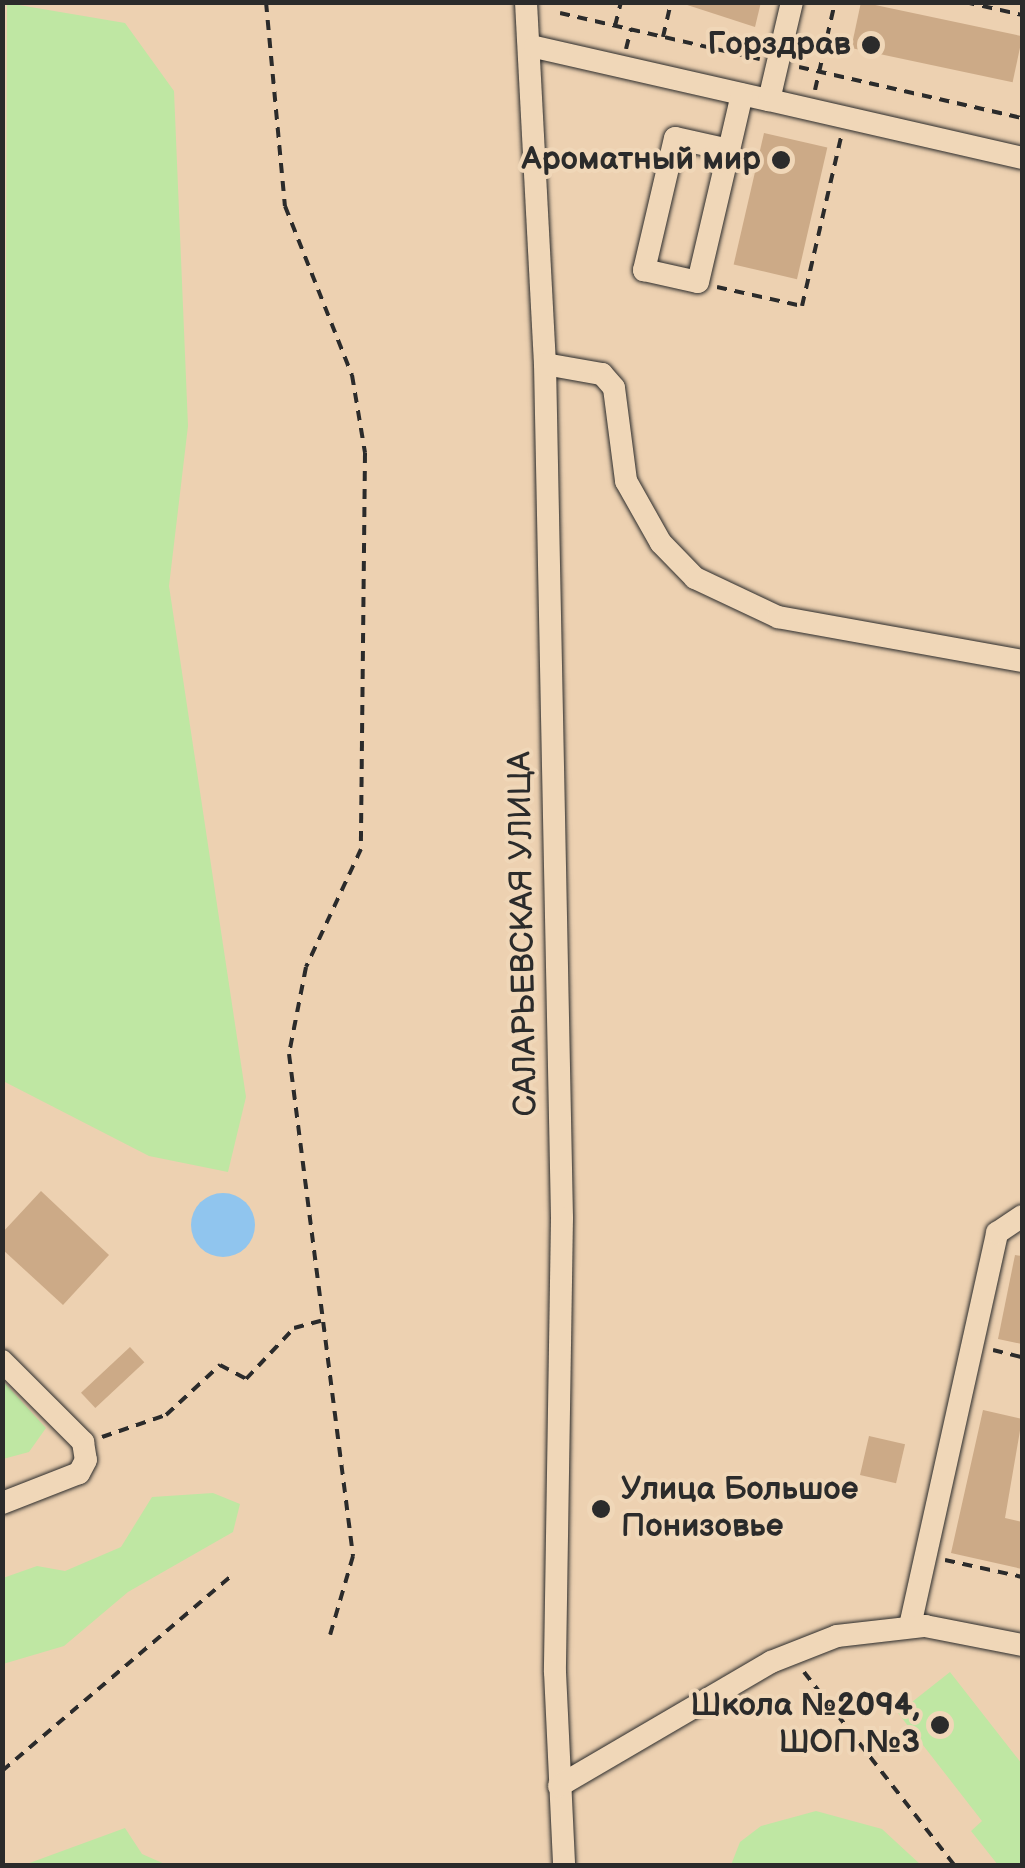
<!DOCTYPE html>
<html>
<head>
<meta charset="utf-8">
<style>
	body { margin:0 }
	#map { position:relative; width:1025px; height:1868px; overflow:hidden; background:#edd1b1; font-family:"Balsamiq Sans",sans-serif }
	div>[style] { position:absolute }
	.green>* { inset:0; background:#bfe7a3 }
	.water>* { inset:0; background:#90c5ee }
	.round { border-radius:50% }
	.building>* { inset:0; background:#ccaa87; transform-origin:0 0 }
	.path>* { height:4px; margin-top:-2px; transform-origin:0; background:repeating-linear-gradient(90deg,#2b2b2b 0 10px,transparent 0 18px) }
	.roads { filter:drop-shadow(0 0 2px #2b2b2b) drop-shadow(0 0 2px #2b2b2b) }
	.minor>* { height:22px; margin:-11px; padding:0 11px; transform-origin:11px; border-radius:11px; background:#f0d7b8 }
	.dots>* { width:28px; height:28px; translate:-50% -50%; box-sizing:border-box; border:5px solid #f0d7b8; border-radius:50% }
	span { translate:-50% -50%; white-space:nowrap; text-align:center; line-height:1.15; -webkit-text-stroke:8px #f0d7b8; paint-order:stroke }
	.poi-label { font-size:32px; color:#2b2b2b; font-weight:700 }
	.right { translate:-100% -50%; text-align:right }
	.left { translate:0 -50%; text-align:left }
	.street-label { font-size:32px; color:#2b2b2b }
	.frame { position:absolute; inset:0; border:5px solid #2b2b2b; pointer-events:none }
</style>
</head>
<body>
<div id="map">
	<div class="green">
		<i style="clip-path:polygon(7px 3px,125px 23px,174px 91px,188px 426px,169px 586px,246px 1097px,228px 1172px,149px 1156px,3px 1081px)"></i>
		<i style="clip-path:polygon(2px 1380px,46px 1428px,29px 1452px,3px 1459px)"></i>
		<i style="clip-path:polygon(213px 1493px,240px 1504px,233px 1532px,128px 1592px,64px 1646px,3px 1664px,3px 1578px,37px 1566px,65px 1571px,121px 1547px,152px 1497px)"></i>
		<i style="clip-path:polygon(950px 1672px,1022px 1764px,1022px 1865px,998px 1865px,971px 1831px,982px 1821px,898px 1713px)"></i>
		<i style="clip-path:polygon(816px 1811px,882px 1829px,921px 1865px,731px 1865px,740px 1842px,761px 1826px)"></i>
		<i style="clip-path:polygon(125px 1828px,142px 1854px,167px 1865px,24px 1865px)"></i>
	</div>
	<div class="water">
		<i class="round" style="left:191px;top:1193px;width:64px;height:64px"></i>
	</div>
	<div class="building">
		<i style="clip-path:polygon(678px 2px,761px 2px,755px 27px)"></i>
		<i style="left:861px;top:2px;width:165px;height:47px;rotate:12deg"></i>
		<i style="left:764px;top:133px;width:65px;height:135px;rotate:13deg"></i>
		<i style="clip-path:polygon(41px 1191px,109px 1255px,63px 1305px,2px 1249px,2px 1233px)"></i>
		<i style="clip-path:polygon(1015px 1255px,1022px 1256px,1022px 1344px,998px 1339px)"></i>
		<i style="left:130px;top:1347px;width:21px;height:67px;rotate:47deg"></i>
		<i style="clip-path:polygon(983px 1410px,1022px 1419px,1005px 1518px,1022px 1522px,1022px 1569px,951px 1553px)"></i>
		<i style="left:869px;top:1436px;width:37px;height:40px;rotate:13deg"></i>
	</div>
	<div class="path">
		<i style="left:266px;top:2px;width:205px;rotate:84.7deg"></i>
		<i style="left:285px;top:206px;width:182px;rotate:68.4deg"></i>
		<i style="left:352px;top:375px;width:79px;rotate:80.5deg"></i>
		<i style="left:365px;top:453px;width:396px;rotate:90.6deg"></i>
		<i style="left:361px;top:849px;width:130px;rotate:115deg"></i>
		<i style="left:306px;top:967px;width:89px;rotate:101.1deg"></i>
		<i style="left:289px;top:1054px;width:506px;rotate:82.73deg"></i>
		<i style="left:353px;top:1556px;width:82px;rotate:106.2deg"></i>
		<i style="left:965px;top:2px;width:58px;rotate:12.8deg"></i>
		<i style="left:560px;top:13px;width:205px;rotate:13deg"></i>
		<i style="left:615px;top:26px;width:25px;rotate:-76deg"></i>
		<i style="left:663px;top:37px;width:36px;rotate:-77deg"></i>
		<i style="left:626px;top:49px;width:21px;rotate:-76deg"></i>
		<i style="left:799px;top:67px;width:229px;rotate:12.9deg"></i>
		<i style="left:815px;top:90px;width:90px;rotate:-77.2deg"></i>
		<i style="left:717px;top:287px;width:87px;rotate:12.6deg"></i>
		<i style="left:802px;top:306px;width:173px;rotate:-77deg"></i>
		<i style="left:993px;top:1350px;width:30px;rotate:14deg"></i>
		<i style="left:102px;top:1437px;width:68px;rotate:-19deg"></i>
		<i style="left:166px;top:1415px;width:74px;rotate:-42.8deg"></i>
		<i style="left:220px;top:1365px;width:30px;rotate:28deg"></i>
		<i style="left:246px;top:1379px;width:70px;rotate:-46.7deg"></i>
		<i style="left:294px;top:1328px;width:28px;rotate:-15deg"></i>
		<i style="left:945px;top:1560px;width:79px;rotate:12.4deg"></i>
		<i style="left:804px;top:1672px;width:246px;rotate:52.1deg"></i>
		<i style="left:2px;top:1771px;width:302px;rotate:-40.4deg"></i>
	</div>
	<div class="roads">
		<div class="minor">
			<i style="left:526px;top:2px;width:362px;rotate:87deg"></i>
			<i style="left:545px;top:364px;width:854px;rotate:88.86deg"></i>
			<i style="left:562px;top:1218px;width:454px;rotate:90.9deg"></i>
			<i style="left:555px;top:1672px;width:194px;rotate:87.3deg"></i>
			<i style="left:535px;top:47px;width:240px;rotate:12.8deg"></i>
			<i style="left:769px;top:100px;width:101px;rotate:-76.8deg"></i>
			<i style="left:769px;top:100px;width:260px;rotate:12.9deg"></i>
			<i style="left:729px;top:150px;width:55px;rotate:-167.5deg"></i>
			<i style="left:675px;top:138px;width:136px;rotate:103.2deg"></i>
			<i style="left:644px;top:270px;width:55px;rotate:12.5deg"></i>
			<i style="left:698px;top:282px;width:136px;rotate:-76.8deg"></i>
			<i style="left:729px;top:150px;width:57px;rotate:-76.9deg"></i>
			<i style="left:545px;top:364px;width:58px;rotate:10deg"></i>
			<i style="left:602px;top:374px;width:18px;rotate:49deg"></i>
			<i style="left:614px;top:388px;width:94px;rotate:82.6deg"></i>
			<i style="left:626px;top:481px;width:71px;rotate:60.6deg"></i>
			<i style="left:661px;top:543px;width:49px;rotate:45.8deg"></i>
			<i style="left:695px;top:578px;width:92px;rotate:25.2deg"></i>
			<i style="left:778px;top:617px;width:248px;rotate:10.2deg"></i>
			<i style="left:2px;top:1361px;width:115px;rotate:45deg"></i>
			<i style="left:83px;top:1442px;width:18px;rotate:81deg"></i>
			<i style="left:86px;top:1460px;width:15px;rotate:118deg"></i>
			<i style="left:79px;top:1473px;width:83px;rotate:158.7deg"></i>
			<i style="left:910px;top:1626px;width:403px;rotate:-77.5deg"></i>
			<i style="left:997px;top:1233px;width:30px;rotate:-34deg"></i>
			<i style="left:559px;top:1786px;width:246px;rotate:-30.3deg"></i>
			<i style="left:771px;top:1662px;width:71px;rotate:-21.5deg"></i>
			<i style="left:837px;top:1636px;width:89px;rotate:-6.5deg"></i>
			<i style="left:925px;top:1626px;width:99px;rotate:11.1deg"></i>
		</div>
	</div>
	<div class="dots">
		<i style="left:871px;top:45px;background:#2b2b2b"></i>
		<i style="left:781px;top:160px;background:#2b2b2b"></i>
		<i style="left:601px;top:1509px;background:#2b2b2b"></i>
		<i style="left:940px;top:1725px;background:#2b2b2b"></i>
	</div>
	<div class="poi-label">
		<span class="right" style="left:851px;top:45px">Горздрав</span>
		<span class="right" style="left:761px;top:160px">Ароматный мир</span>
		<span class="left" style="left:621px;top:1509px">Улица Большое<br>Понизовье</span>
		<span class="right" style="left:920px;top:1725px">Школа №2094,<br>ШОП №3</span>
	</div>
	<div class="street-label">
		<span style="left:524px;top:934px;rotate:-91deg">САЛАРЬЕВСКАЯ УЛИЦА</span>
	</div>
	<div class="frame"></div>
</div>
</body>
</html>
